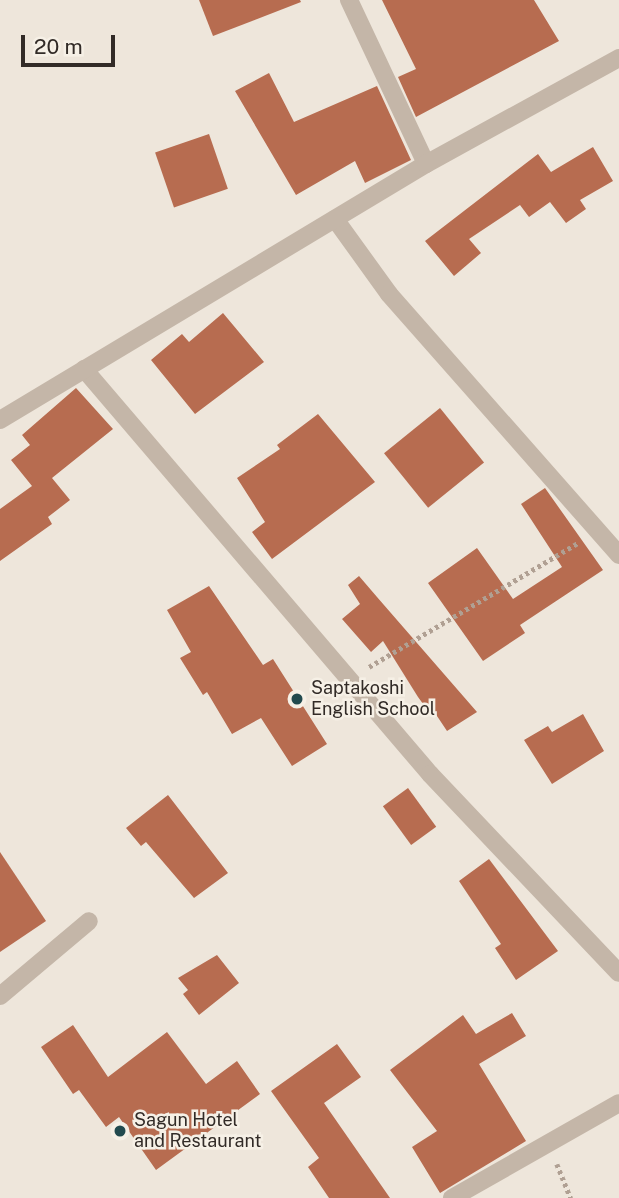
<!DOCTYPE html>
<html>
<head>
<meta charset="utf-8">
<style>
	body { margin:0 }
	#map { position:relative; width:619px; height:1198px; overflow:hidden; background:#eee6db; font-family:"Public Sans",sans-serif }
	div>[style] { position:absolute }
	.building>* { inset:0; background:#b76c50; transform-origin:0 0 }
	.path>* { height:4.5px; margin-top:-2.25px; transform-origin:0; background:repeating-linear-gradient(90deg,#b0a093 0 3.5px,transparent 0 7px) }
	.street>* { height:18px; margin:-9px; padding:0 9px; transform-origin:9px; border-radius:9px; background:#c4b6a8 }
	.dots>* { width:19px; height:19px; translate:-50% -50%; box-sizing:border-box; border:4px solid #f6f0e6; border-radius:50% }
	span { translate:-50% -50%; white-space:nowrap; text-align:center; line-height:1.15; -webkit-text-stroke:5px #f6f0e6; paint-order:stroke }
	.poi-label { font-size:18px; color:#322b27 }
	.left { translate:0 -50%; text-align:left }
	.scale { position:absolute; left:21px; top:35px; width:94px; height:32px; box-sizing:border-box; border:4px solid #322b27; border-top:0; padding-left:9px; font-size:21px; line-height:24px; white-space:nowrap; color:#322b27; -webkit-text-stroke:5px #f6f0e6; paint-order:stroke }
</style>
</head>
<body>
<div id="map">
	<div class="building">
		<i style="clip-path:polygon(199px 0,300px 0,301px 2px,213px 36px)"></i>
		<i style="clip-path:polygon(382px 0,534px 0,559px 41px,416px 117px,398px 77px,416px 69px)"></i>
		<i style="clip-path:polygon(269px 73px,294px 122px,377px 86px,411px 160px,365px 183px,355px 161px,296px 195px,235px 91px)"></i>
		<i style="left:209px;top:134px;width:58px;height:57px;rotate:71deg"></i>
		<i style="clip-path:polygon(593px 147px,613px 181px,580px 200px,586px 209px,566px 223px,550px 202px,529px 217px,520px 205px,469px 239px,481px 253px,454px 276px,425px 241px,538px 154px,551px 172px)"></i>
		<i style="clip-path:polygon(223px 313px,264px 362px,195px 414px,151px 360px,182px 334px,189px 342px)"></i>
		<i style="clip-path:polygon(76px 388px,113px 429px,52px 478px,70px 500px,48px 517px,52px 524px,0 561px,0 509px,32px 486px,11px 460px,30px 445px,22px 435px)"></i>
		<i style="left:440px;top:408px;width:70px;height:72px;rotate:51deg"></i>
		<i style="clip-path:polygon(318px 414px,375px 482px,272px 559px,252px 532px,265px 522px,237px 478px,280px 449px,277px 445px)"></i>
		<i style="clip-path:polygon(545px 488px,603px 570px,520px 625px,525px 633px,483px 661px,428px 583px,477px 548px,513px 599px,562px 567px,521px 504px)"></i>
		<i style="clip-path:polygon(359px 576px,377px 597px,477px 712px,447px 731px,433px 710px,429px 712px,418px 697px,383px 641px,371px 652px,342px 619px,360px 604px,348px 585px)"></i>
		<i style="clip-path:polygon(209px 586px,263px 665px,273px 659px,327px 744px,292px 766px,261px 718px,232px 734px,207px 692px,203px 695px,180px 658px,191px 652px,167px 610px)"></i>
		<i style="clip-path:polygon(583px 714px,604px 751px,552px 784px,524px 740px,548px 726px,552px 732px)"></i>
		<i style="left:408px;top:788px;width:48px;height:31px;rotate:54deg"></i>
		<i style="clip-path:polygon(168px 795px,228px 873px,194px 898px,146px 842px,141px 846px,126px 828px)"></i>
		<i style="clip-path:polygon(0 852px,46px 921px,0 952px)"></i>
		<i style="clip-path:polygon(489px 859px,558px 951px,516px 980px,495px 948px,501px 944px,459px 881px)"></i>
		<i style="clip-path:polygon(217px 955px,239px 983px,199px 1015px,183px 994px,188px 990px,178px 978px)"></i>
		<i style="clip-path:polygon(512px 1013px,526px 1036px,479px 1064px,526px 1141px,440px 1193px,412px 1147px,437px 1131px,390px 1070px,463px 1015px,476px 1034px)"></i>
		<i style="clip-path:polygon(73px 1025px,108px 1077px,167px 1032px,206px 1084px,237px 1061px,260px 1094px,156px 1170px,119px 1117px,106px 1127px,79px 1090px,73px 1094px,41px 1047px)"></i>
		<i style="clip-path:polygon(337px 1044px,361px 1077px,324px 1103px,390px 1198px,329px 1198px,308px 1167px,319px 1158px,271px 1091px)"></i>
	</div>
	<div class="path">
		<i style="left:369px;top:667px;width:243px;rotate:-30.7deg"></i>
		<i style="left:557px;top:1164px;width:37px;rotate:68deg"></i>
	</div>
	<div class="street">
		<i style="left:349px;top:0;width:181px;rotate:64.8deg"></i>
		<i style="left:335px;top:219px;width:92px;rotate:54.2deg"></i>
		<i style="left:389px;top:294px;width:348px;rotate:48.6deg"></i>
		<i style="left:84px;top:369px;width:533px;rotate:49.49deg"></i>
		<i style="left:430px;top:774px;width:274px;rotate:46.5deg"></i>
		<i style="left:0;top:420px;width:497px;rotate:-31deg"></i>
		<i style="left:426px;top:164px;width:220px;rotate:-28.8deg"></i>
		<i style="left:0;top:996px;width:116px;rotate:-40.1deg"></i>
		<i style="left:452px;top:1198px;width:192px;rotate:-29.6deg"></i>
	</div>
	<div class="dots">
		<i style="left:297px;top:699px;background:#224a4e"></i>
		<i style="left:120px;top:1131px;background:#224a4e"></i>
	</div>
	<div class="poi-label">
		<span class="left" style="left:311px;top:699px">Saptakoshi<br>English School</span>
		<span class="left" style="left:134px;top:1131px">Sagun Hotel<br>and Restaurant</span>
	</div>
	<div class="scale">20 m</div>
</div>
</body>
</html>
